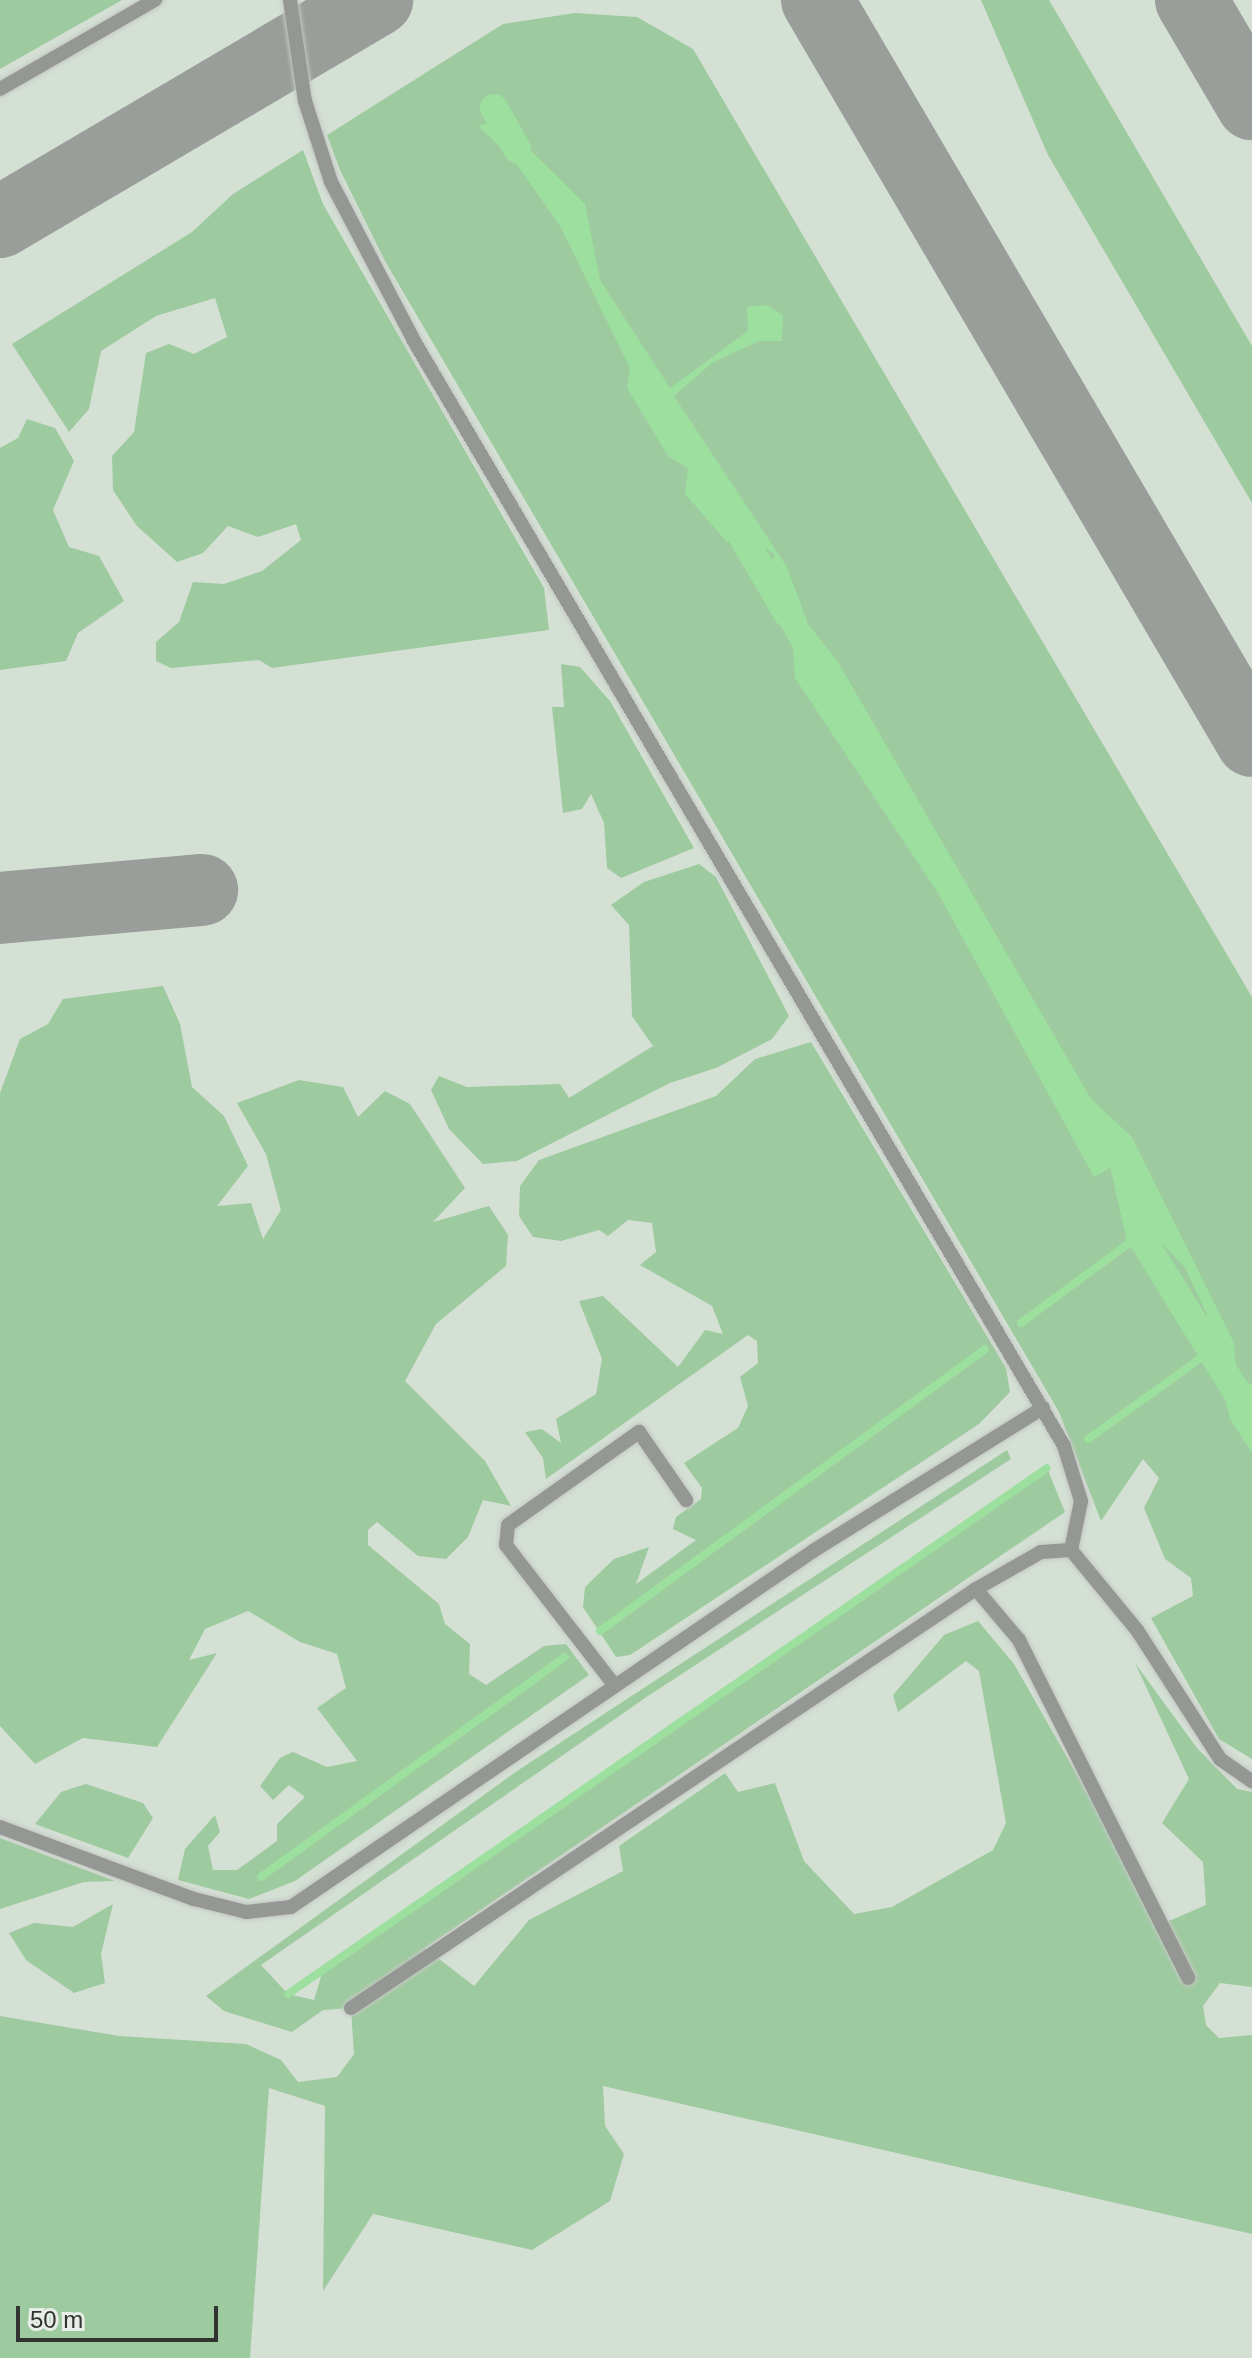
<!DOCTYPE html>
<html>
<head>
<meta charset="utf-8">
<style>
	body { margin:0 }
	#map { position:relative; width:1252px; height:2358px; overflow:hidden; background:#e7ede7; font-family:Helvetica,sans-serif }
	div>[style] { position:absolute }
	.built>* { inset:0; background:#d5e0d5; transform-origin:0 0 }
	.green>* { inset:0; background:#9dca9e }
	.water>* { inset:0; background:#9ddf9f }
	.stream>* { height:8px; margin:-4px; padding:0 4px; transform-origin:4px; border-radius:4px; background:#9ddf9f }
	.canal>* { height:28px; margin:-14px; padding:0 14px; transform-origin:14px; border-radius:14px; background:#9ddf9f }
	.taxiway>* { height:72px; margin:-36px; padding:0 36px; transform-origin:36px; border-radius:36px; background:#9a9e9a }
	.roads { filter:drop-shadow(0 0 2px #c3c8c3) drop-shadow(0 0 2px #c3c8c3) }
	.lane>* { height:14px; margin:-7px; padding:0 7px; transform-origin:7px; border-radius:7px; background:#959795 }
	span { translate:-50% -50%; white-space:nowrap; text-align:center; line-height:1.15; -webkit-text-stroke:6px #e7ede7; paint-order:stroke }
	.scale { position:absolute; left:16px; top:2306px; width:202px; height:36px; box-sizing:border-box; border:4px solid #323432; border-top:0; padding-left:10px; font-size:24px; line-height:28px; white-space:nowrap; color:#323432; -webkit-text-stroke:6px #e7ede7; paint-order:stroke }
</style>
</head>
<body>
<div id="map">
	<div class="built">
		<i style="left:0;top:0;width:1252px;height:2358px"></i>
	</div>
	<div class="green">
		<i style="clip-path:polygon(0 0,122px 0,0 69px)"></i>
		<i style="clip-path:polygon(981px 0,1049px 0,1252px 346px,1252px 503px,1048px 155px)"></i>
		<i style="clip-path:polygon(575px 13px,637px 17px,693px 49px,1252px 997px,1252px 1759px,1219px 1739px,1151px 1618px,1193px 1596px,1191px 1578px,1165px 1559px,1144px 1508px,1159px 1478px,1143px 1459px,1101px 1521px,1059px 1412px,385px 261px,340px 170px,327px 135px,503px 24px)"></i>
		<i style="clip-path:polygon(303px 150px,323px 204px,544px 588px,549px 630px,272px 668px,259px 660px,171px 668px,156px 661px,156px 642px,179px 622px,193px 582px,224px 584px,262px 571px,301px 540px,296px 524px,258px 537px,228px 526px,203px 553px,177px 562px,137px 526px,113px 490px,112px 456px,134px 432px,146px 353px,169px 344px,194px 354px,227px 337px,215px 298px,156px 316px,101px 351px,89px 409px,69px 432px,12px 344px,192px 232px,233px 194px)"></i>
		<i style="clip-path:polygon(27px 419px,55px 428px,74px 461px,53px 510px,69px 547px,99px 556px,124px 601px,78px 633px,66px 661px,0 670px,0 448px,18px 438px)"></i>
		<i style="clip-path:polygon(561px 664px,580px 667px,610px 701px,694px 848px,621px 878px,607px 868px,604px 823px,591px 794px,582px 809px,563px 813px,552px 707px,564px 707px)"></i>
		<i style="clip-path:polygon(699px 864px,716px 877px,789px 1016px,772px 1039px,716px 1068px,670px 1083px,517px 1161px,483px 1164px,449px 1129px,431px 1090px,439px 1076px,467px 1087px,560px 1084px,569px 1098px,653px 1046px,632px 1016px,629px 925px,611px 905px,644px 882px)"></i>
		<i style="clip-path:polygon(163px 986px,180px 1024px,192px 1087px,224px 1116px,248px 1166px,217px 1206px,251px 1203px,263px 1239px,281px 1210px,266px 1154px,237px 1103px,299px 1080px,343px 1087px,358px 1117px,385px 1091px,410px 1104px,465px 1188px,433px 1222px,489px 1206px,508px 1235px,506px 1266px,436px 1324px,405px 1381px,485px 1461px,511px 1506px,483px 1500px,468px 1537px,446px 1559px,418px 1556px,377px 1522px,368px 1530px,368px 1545px,439px 1604px,445px 1624px,470px 1644px,469px 1674px,486px 1685px,544px 1646px,566px 1644px,589px 1675px,295px 1881px,249px 1899px,178px 1880px,185px 1849px,215px 1815px,220px 1832px,208px 1846px,213px 1870px,237px 1870px,277px 1841px,277px 1824px,305px 1797px,289px 1785px,273px 1800px,260px 1786px,280px 1758px,293px 1752px,327px 1767px,357px 1761px,317px 1708px,346px 1688px,337px 1654px,300px 1642px,248px 1611px,205px 1629px,189px 1660px,217px 1653px,157px 1747px,83px 1738px,35px 1764px,0 1726px,0 1093px,20px 1039px,48px 1024px,63px 999px)"></i>
		<i style="clip-path:polygon(811px 1042px,1006px 1368px,1010px 1392px,979px 1424px,630px 1655px,616px 1657px,583px 1607px,585px 1587px,614px 1559px,649px 1547px,636px 1584px,696px 1540px,673px 1529px,676px 1517px,701px 1499px,702px 1488px,684px 1463px,738px 1428px,748px 1406px,740px 1377px,758px 1363px,757px 1341px,748px 1335px,546px 1479px,543px 1458px,525px 1432px,542px 1429px,561px 1443px,556px 1419px,596px 1394px,602px 1359px,579px 1301px,603px 1296px,678px 1367px,705px 1330px,723px 1334px,712px 1306px,640px 1265px,656px 1252px,652px 1223px,628px 1220px,608px 1236px,599px 1230px,561px 1241px,533px 1237px,519px 1216px,520px 1186px,539px 1160px,716px 1096px,755px 1059px)"></i>
		<i style="clip-path:polygon(1007px 1450px,1011px 1459px,648px 1696px,261px 1965px,288px 1994px,314px 2000px,323px 1970px,1047px 1468px,1065px 1512px,425px 1948px,474px 1986px,529px 1920px,623px 1871px,619px 1846px,725px 1773px,738px 1792px,775px 1783px,804px 1861px,854px 1914px,892px 1907px,993px 1850px,1006px 1823px,979px 1671px,966px 1661px,898px 1712px,893px 1695px,944px 1635px,978px 1621px,1014px 1664px,1162px 1924px,1206px 1905px,1203px 1862px,1162px 1823px,1189px 1779px,1135px 1663px,1197px 1748px,1237px 1789px,1252px 1792px,1252px 1987px,1220px 1983px,1203px 2006px,1206px 2025px,1219px 2038px,1252px 2035px,1252px 2234px,603px 2086px,605px 2126px,624px 2154px,610px 2201px,532px 2250px,373px 2214px,323px 2291px,325px 2106px,269px 2088px,250px 2358px,0 2358px,0 2016px,119px 2036px,246px 2044px,281px 2060px,298px 2082px,337px 2077px,354px 2054px,351px 2008px,323px 2010px,292px 2032px,224px 2011px,206px 1996px,517px 1771px)"></i>
		<i style="clip-path:polygon(86px 1784px,143px 1803px,153px 1818px,128px 1858px,35px 1824px,61px 1792px)"></i>
		<i style="clip-path:polygon(0 1838px,115px 1881px,84px 1882px,0 1909px)"></i>
		<i style="clip-path:polygon(113px 1904px,101px 1954px,105px 1983px,74px 1993px,26px 1960px,9px 1933px,34px 1923px,73px 1927px)"></i>
	</div>
	<div class="water">
		<i style="clip-path:polygon(499px 119px,585px 204px,600px 280px,670px 388px,748px 331px,747px 307px,767px 305px,783px 315px,782px 341px,759px 341px,712px 363px,674px 396px,787px 567px,808px 624px,838px 662px,1091px 1099px,1132px 1137px,1234px 1343px,1237px 1380px,1252px 1384px,1252px 1453px,1230px 1419px,1226px 1403px,1236px 1391px,1198px 1333px,1207px 1314px,1184px 1266px,1153px 1235px,1140px 1235px,1145px 1192px,1123px 1161px,1094px 1177px,938px 893px,795px 678px,793px 648px,759px 586px,775px 555px,749px 536px,727px 542px,685px 494px,688px 468px,668px 456px,627px 388px,630px 368px,560px 226px,513px 159px,478px 126px)"></i>
	</div>
	<div class="stream">
		<i style="left:1021px;top:1323px;width:148px;rotate:-36.5deg"></i>
		<i style="left:1088px;top:1439px;width:148px;rotate:-35.6deg"></i>
		<i style="left:600px;top:1631px;width:477px;rotate:-36.2deg"></i>
		<i style="left:261px;top:1877px;width:375px;rotate:-35.9deg"></i>
		<i style="left:288px;top:1994px;width:923px;rotate:-34.72deg"></i>
	</div>
	<div class="canal">
		<i style="left:494px;top:108px;width:47px;rotate:60.7deg"></i>
		<i style="left:725px;top:507px;width:123px;rotate:59.7deg"></i>
		<i style="left:1103px;top:1129px;width:38px;rotate:58deg"></i>
		<i style="left:1123px;top:1161px;width:76px;rotate:77.1deg"></i>
		<i style="left:1140px;top:1235px;width:214px;rotate:58.4deg"></i>
	</div>
	<div class="taxiway">
		<i style="left:817px;top:0;width:859px;rotate:59.59deg"></i>
		<i style="left:1191px;top:0;width:121px;rotate:59.6deg"></i>
		<i style="left:0;top:222px;width:438px;rotate:-30.5deg"></i>
		<i style="left:0;top:908px;width:203px;rotate:-5.1deg"></i>
	</div>
	<div class="roads">
		<div class="lane">
			<i style="left:290px;top:0;width:102px;rotate:81.6deg"></i>
			<i style="left:305px;top:101px;width:85px;rotate:72.2deg"></i>
			<i style="left:331px;top:182px;width:179px;rotate:62.4deg"></i>
			<i style="left:414px;top:341px;width:1282px;rotate:59.53deg"></i>
			<i style="left:1064px;top:1446px;width:58px;rotate:72.8deg"></i>
			<i style="left:1081px;top:1501px;width:50px;rotate:101.5deg"></i>
			<i style="left:1071px;top:1550px;width:104px;rotate:50.5deg"></i>
			<i style="left:1137px;top:1630px;width:153px;rotate:57.2deg"></i>
			<i style="left:1220px;top:1759px;width:39px;rotate:35deg"></i>
			<i style="left:0;top:89px;width:179px;rotate:-29.9deg"></i>
			<i style="left:976px;top:1589px;width:67px;rotate:49.9deg"></i>
			<i style="left:1019px;top:1640px;width:378px;rotate:63.4deg"></i>
			<i style="left:615px;top:1686px;width:178px;rotate:-127.7deg"></i>
			<i style="left:506px;top:1545px;width:20px;rotate:-84deg"></i>
			<i style="left:508px;top:1525px;width:161px;rotate:-35.4deg"></i>
			<i style="left:639px;top:1432px;width:83px;rotate:55.3deg"></i>
			<i style="left:0;top:1827px;width:207px;rotate:20.4deg"></i>
			<i style="left:194px;top:1899px;width:54px;rotate:14deg"></i>
			<i style="left:246px;top:1912px;width:45px;rotate:-6.3deg"></i>
			<i style="left:291px;top:1907px;width:632px;rotate:-34.29deg"></i>
			<i style="left:813px;top:1551px;width:271px;rotate:-31.9deg"></i>
			<i style="left:351px;top:2008px;width:752px;rotate:-33.84deg"></i>
			<i style="left:976px;top:1589px;width:75px;rotate:-29.6deg"></i>
			<i style="left:1041px;top:1552px;width:30px;rotate:-4deg"></i>
		</div>
	</div>
	<div class="scale">50 m</div>
</div>
</body>
</html>
